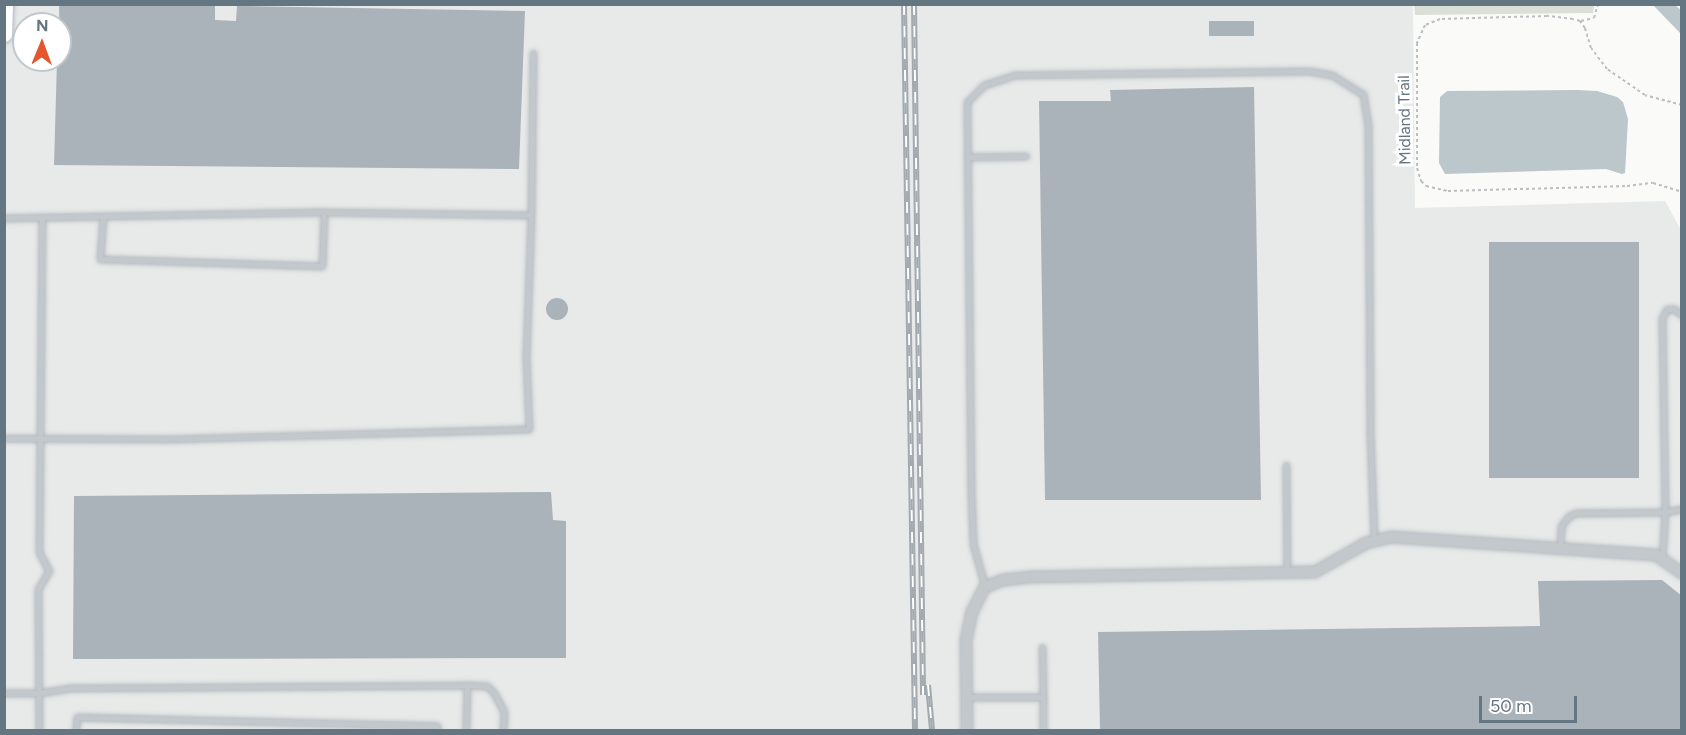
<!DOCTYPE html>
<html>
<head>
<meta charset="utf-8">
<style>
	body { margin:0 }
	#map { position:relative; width:1686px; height:735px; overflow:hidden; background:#fafaf8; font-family:Figtree,sans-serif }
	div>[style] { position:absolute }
	.built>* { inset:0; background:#e8e9e9 }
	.green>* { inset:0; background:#dadfd7 }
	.water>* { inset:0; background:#bbc7cb }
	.building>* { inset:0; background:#aab3b9; transform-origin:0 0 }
	.round { border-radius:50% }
	.path>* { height:2px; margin-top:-1px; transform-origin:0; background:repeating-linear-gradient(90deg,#bbbfc2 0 3px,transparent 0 6px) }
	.roads { filter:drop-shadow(0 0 2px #b3babf) drop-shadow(0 0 2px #b3babf) }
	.lane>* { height:5px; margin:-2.5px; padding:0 2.5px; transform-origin:2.5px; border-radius:2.5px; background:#c3c8cc }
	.street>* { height:10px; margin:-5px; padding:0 5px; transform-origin:5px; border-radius:5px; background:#c3c8cc }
	.secondary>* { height:15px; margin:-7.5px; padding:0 7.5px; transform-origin:7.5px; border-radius:7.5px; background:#fff }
	.rail>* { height:6px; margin-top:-3px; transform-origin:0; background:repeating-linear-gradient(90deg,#fff 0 11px,#a2aab0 0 22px); box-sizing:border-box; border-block:2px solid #a2aab0 }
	span { translate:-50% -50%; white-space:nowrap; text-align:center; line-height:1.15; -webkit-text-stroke:6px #fff; paint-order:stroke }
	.street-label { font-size:16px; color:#657683 }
	.frame { position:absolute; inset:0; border:6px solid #657683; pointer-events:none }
	.north { position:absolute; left:12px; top:12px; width:60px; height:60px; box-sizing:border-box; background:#fff; border:2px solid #c1c8cd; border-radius:50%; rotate:1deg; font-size:16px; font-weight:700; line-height:24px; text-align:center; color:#657683 }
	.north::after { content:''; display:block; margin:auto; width:21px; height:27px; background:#e4572e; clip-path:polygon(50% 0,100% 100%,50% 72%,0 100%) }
	.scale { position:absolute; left:1479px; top:696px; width:98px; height:27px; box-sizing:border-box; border:3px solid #657683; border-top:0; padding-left:8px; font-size:18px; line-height:21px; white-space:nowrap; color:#657683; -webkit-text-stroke:4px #fff; paint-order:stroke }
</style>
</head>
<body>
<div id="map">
	<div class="built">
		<i style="clip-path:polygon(evenodd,5px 5px,1413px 5px,1415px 208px,1665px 201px,1681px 230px,1681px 730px,5px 730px,5px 5px,24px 24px,60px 24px,60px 60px,24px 60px,24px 24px)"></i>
	</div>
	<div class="green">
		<i style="clip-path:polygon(1414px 5px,1414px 4px,1594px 5px,1593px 13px,1415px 15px)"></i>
	</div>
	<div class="water">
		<i style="clip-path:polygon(1653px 5px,1675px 5px,1681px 10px,1681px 34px)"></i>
		<i style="clip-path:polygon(1447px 91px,1577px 90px,1597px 91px,1617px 97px,1623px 102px,1628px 119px,1625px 173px,1622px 174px,1606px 169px,1445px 174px,1439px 163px,1440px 97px)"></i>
	</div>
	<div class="building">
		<i style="clip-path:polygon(59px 4px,215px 6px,215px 20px,236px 21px,237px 6px,525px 11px,519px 169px,54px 165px,57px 60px,60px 60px)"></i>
		<i style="left:1209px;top:21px;width:45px;height:15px"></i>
		<i style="clip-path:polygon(1254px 87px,1261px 500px,1045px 500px,1039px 101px,1111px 101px,1110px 90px)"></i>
		<i style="left:1639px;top:242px;width:236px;height:150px;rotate:90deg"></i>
		<i class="round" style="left:546px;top:298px;width:22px;height:22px"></i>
		<i style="clip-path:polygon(551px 492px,553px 520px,566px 521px,566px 658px,73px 659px,74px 496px)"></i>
		<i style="clip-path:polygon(1662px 580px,1682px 596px,1682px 730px,1100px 730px,1098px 632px,1540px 626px,1538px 581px)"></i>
	</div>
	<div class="path">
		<i style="left:1581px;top:21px;width:13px;rotate:-13deg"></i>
		<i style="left:1594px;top:18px;width:15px;rotate:-74deg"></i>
		<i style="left:1682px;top:105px;width:38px;rotate:-165deg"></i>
		<i style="left:1645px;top:95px;width:46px;rotate:-145.6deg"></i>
		<i style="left:1607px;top:69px;width:26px;rotate:-127deg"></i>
		<i style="left:1591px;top:48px;width:21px;rotate:-107deg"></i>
		<i style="left:1585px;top:28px;width:9px;rotate:-126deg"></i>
		<i style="left:1580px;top:21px;width:7px;rotate:-164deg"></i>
		<i style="left:1573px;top:19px;width:26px;rotate:-173deg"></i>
		<i style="left:1547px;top:16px;width:107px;rotate:178.4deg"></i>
		<i style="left:1440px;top:19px;width:16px;rotate:158deg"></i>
		<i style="left:1425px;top:25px;width:20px;rotate:114deg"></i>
		<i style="left:1417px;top:43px;width:125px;rotate:90deg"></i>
		<i style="left:1417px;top:168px;width:14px;rotate:73deg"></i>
		<i style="left:1421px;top:181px;width:7px;rotate:45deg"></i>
		<i style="left:1426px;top:186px;width:23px;rotate:13deg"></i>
		<i style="left:1448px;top:191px;width:179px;rotate:-1.6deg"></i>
		<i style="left:1627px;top:186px;width:26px;rotate:-7deg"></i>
		<i style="left:1653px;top:183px;width:30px;rotate:17deg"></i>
	</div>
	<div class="roads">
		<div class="lane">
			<i style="left:968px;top:157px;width:58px;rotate:-1deg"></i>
			<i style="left:531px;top:215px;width:162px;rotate:-89.3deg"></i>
			<i style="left:103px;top:216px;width:43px;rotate:94deg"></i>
			<i style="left:100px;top:259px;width:222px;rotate:1.8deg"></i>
			<i style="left:322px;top:266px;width:54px;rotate:-87.9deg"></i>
			<i style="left:4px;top:218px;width:316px;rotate:-1.1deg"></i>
			<i style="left:320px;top:212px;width:211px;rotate:0.8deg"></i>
			<i style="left:531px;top:215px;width:141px;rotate:92deg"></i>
			<i style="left:526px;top:356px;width:73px;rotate:87.6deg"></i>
			<i style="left:529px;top:429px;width:360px;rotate:178.4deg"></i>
			<i style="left:169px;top:439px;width:165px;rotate:-179.7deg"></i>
			<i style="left:1286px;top:465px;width:108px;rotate:89.5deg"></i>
			<i style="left:1560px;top:547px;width:21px;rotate:-87deg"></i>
			<i style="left:1561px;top:526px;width:13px;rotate:-51deg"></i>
			<i style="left:1569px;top:516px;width:8px;rotate:-23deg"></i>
			<i style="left:1576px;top:513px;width:89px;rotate:-0.6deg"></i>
			<i style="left:1665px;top:512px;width:17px;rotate:-10deg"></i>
			<i style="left:1662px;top:559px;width:47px;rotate:-86.3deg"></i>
			<i style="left:1665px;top:512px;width:194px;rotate:-90.9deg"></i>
			<i style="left:1662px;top:318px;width:10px;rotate:-61deg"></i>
			<i style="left:1667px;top:309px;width:7px"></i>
			<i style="left:1674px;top:309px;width:10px;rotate:37deg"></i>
			<i style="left:985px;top:587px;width:45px;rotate:-105.6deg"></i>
			<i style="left:973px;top:544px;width:53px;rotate:-92.2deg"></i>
			<i style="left:971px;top:491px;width:389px;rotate:-90.6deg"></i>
			<i style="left:967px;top:102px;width:24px;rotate:-45deg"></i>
			<i style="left:984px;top:85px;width:32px;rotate:-18deg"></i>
			<i style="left:1014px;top:75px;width:295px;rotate:-0.8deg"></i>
			<i style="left:1309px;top:71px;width:23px;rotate:10deg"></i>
			<i style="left:1332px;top:75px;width:36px;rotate:32deg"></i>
			<i style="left:1363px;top:94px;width:30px;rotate:81deg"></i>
			<i style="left:1368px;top:124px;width:307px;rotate:89.6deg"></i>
			<i style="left:1370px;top:431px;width:110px;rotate:87.9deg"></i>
			<i style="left:1042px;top:647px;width:50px;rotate:88.9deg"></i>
			<i style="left:467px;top:685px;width:20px;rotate:3deg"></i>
			<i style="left:487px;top:686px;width:10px;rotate:45deg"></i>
			<i style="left:494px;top:693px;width:21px;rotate:62deg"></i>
			<i style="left:504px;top:712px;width:18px;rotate:93deg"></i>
			<i style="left:4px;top:693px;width:35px"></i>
			<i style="left:39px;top:693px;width:30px;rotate:-9deg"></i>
			<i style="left:69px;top:688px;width:398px;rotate:-0.4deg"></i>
			<i style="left:467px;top:685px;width:45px;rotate:91.3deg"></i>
			<i style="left:966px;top:697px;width:77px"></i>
			<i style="left:1043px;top:697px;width:33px;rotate:90deg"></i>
			<i style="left:39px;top:730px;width:141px;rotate:-90.4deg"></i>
			<i style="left:38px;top:589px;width:21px;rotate:-59deg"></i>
			<i style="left:49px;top:571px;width:21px;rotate:-118deg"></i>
			<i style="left:39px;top:552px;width:335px;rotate:-89.5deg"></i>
			<i style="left:76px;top:730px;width:13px;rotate:-86deg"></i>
			<i style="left:77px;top:717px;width:360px;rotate:1.4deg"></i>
			<i style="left:437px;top:726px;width:4px;rotate:90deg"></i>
		</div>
		<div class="street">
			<i style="left:967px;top:730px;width:90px;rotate:-90.6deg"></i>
			<i style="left:966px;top:640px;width:29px;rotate:-78deg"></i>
			<i style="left:972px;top:612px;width:28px;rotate:-63deg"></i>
			<i style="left:985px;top:587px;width:19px;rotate:-21deg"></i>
			<i style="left:1003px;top:580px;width:30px;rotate:-6deg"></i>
			<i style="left:1033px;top:577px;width:282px;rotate:-1deg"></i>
			<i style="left:1315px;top:572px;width:59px;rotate:-29.6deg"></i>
			<i style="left:1366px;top:543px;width:26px;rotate:-13deg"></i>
			<i style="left:1391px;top:537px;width:266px;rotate:3.9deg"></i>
			<i style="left:1656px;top:555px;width:32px;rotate:35deg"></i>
		</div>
		<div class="secondary">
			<i style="left:4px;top:34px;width:30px;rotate:-88deg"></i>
		</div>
	</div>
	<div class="rail">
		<i style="left:904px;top:4px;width:726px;rotate:89.13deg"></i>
		<i style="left:914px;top:4px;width:691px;rotate:89.25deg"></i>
		<i style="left:928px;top:685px;width:45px;rotate:84.9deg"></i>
	</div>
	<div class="street-label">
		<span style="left:1405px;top:120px;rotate:-91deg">Midland Trail</span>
	</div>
	<div class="frame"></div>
	<div class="north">N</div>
	<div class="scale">50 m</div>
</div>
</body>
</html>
